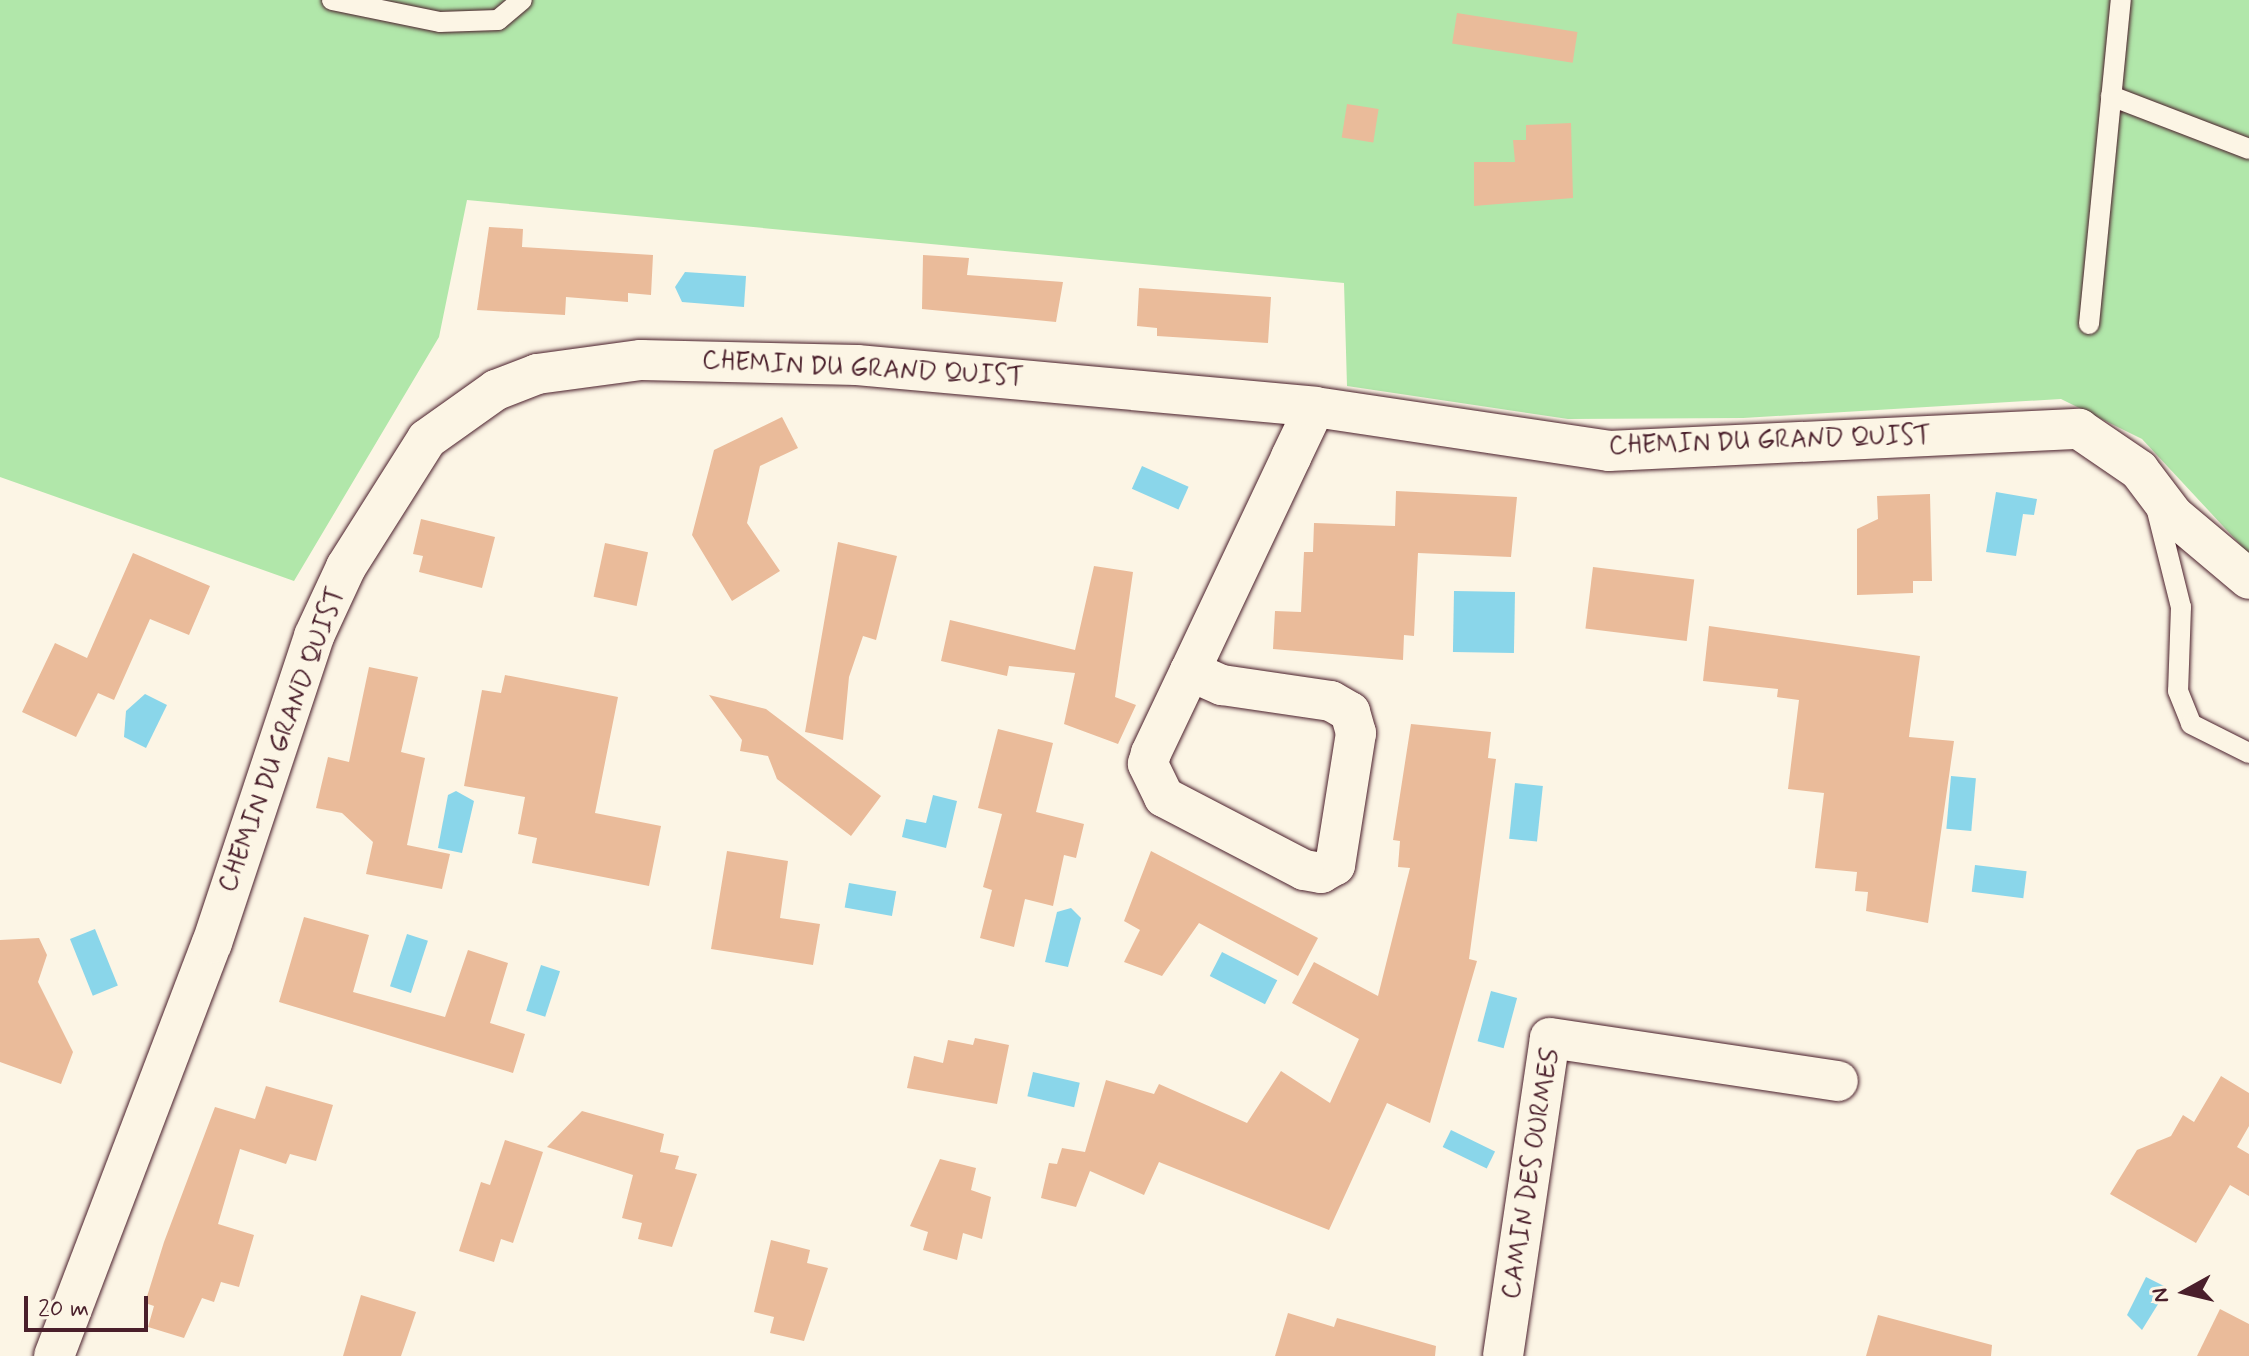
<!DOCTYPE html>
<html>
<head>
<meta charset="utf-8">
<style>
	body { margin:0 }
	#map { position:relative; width:2249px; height:1356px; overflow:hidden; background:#fcf5e5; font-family:Mynerve,sans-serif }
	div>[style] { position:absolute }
	.green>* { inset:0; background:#b1e7aa }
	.water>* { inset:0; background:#8ad6ea; transform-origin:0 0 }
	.building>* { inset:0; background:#eabb9a; transform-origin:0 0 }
	.roads { filter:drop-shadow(0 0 2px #4a1f2b) drop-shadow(0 0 2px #4a1f2b) }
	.service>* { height:20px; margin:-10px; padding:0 10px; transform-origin:10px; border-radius:10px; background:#fcf5e5 }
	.minor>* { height:40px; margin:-20px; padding:0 20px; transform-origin:20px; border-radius:20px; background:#fcf5e5 }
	span { translate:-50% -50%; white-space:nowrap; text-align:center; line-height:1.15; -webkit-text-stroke:6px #fcf5e5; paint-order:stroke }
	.street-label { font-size:26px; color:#4a1f2b }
	.north { position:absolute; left:2145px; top:1252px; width:80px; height:80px; -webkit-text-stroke:6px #fcf5e5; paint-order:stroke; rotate:262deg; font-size:22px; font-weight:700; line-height:32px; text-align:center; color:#4a1f2b }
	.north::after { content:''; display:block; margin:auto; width:28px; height:36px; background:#4a1f2b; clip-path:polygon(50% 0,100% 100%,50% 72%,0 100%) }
	.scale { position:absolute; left:24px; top:1296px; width:124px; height:36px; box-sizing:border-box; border:4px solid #4a1f2b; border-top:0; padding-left:10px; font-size:24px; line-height:28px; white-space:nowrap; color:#4a1f2b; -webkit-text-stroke:6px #fcf5e5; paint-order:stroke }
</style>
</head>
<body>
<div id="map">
	<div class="green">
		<i style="clip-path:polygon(0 0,2249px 0,2249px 554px,2142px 439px,2061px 399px,1743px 418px,1568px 419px,1347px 386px,1344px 283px,467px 200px,439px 337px,294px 581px,0 477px)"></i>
	</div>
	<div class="water">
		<i style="clip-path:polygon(685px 272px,746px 276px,744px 307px,682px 302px,675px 287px)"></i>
		<i style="left:1142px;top:466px;width:51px;height:25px;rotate:24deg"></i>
		<i style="clip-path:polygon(1996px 492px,2037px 499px,2034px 515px,2023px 514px,2016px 556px,1986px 552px)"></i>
		<i style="left:1454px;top:591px;width:61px;height:61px;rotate:1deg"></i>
		<i style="clip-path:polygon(145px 694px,167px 705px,146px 748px,124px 737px,126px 711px)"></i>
		<i style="left:1951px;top:776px;width:25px;height:53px;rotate:5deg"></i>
		<i style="left:1515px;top:783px;width:28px;height:56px;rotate:6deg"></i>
		<i style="clip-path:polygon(456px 791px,474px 801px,462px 853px,438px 848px,448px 795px)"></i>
		<i style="clip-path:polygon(933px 795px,957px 801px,946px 848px,902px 837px,906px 819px,926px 823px)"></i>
		<i style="left:1975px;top:865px;width:52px;height:27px;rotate:7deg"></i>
		<i style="left:849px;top:883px;width:48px;height:25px;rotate:10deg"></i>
		<i style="clip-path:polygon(1071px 908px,1081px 918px,1068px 967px,1045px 962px,1057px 912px)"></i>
		<i style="left:95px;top:929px;width:61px;height:27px;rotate:68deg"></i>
		<i style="left:407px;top:934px;width:22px;height:55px;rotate:18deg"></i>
		<i style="left:1222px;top:952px;width:62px;height:27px;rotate:27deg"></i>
		<i style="left:541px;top:965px;width:20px;height:48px;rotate:18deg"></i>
		<i style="left:1491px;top:991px;width:27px;height:52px;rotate:15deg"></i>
		<i style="left:1033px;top:1072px;width:48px;height:25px;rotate:13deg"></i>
		<i style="left:1451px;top:1130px;width:49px;height:19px;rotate:26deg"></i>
		<i style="clip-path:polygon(2146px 1277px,2168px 1288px,2142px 1330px,2127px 1315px)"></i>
	</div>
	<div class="building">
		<i style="left:1457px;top:13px;width:122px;height:31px;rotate:9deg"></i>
		<i style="left:1347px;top:104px;width:32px;height:34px;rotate:9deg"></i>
		<i style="clip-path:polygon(1571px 123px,1573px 198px,1474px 206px,1474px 162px,1515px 162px,1513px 140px,1526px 140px,1526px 125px)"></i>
		<i style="clip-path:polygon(489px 227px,523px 229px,522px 247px,653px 255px,651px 295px,628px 293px,628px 302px,566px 297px,565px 315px,477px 310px)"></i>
		<i style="clip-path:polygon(923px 255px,969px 258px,967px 275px,1063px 282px,1056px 322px,922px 309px)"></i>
		<i style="clip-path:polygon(1139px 288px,1271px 297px,1268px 343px,1157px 336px,1157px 328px,1137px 326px)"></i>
		<i style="clip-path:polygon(782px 417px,798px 448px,760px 466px,747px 523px,780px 571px,732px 601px,692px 535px,714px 450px)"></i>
		<i style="clip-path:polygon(1396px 491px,1517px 497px,1511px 557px,1418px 553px,1414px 636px,1404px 635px,1403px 660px,1273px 649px,1275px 611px,1301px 612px,1304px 552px,1313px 552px,1314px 523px,1395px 526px)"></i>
		<i style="clip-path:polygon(1930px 494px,1932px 581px,1913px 581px,1913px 593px,1857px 595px,1857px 529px,1878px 519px,1877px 496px)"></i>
		<i style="clip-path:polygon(421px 519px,495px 537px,482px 588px,419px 572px,423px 556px,413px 554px)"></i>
		<i style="clip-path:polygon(838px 542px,897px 556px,876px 640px,863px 636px,849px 677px,843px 740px,805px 732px)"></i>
		<i style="left:605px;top:543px;width:44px;height:55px;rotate:12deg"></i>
		<i style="clip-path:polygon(133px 553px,210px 586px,189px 635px,150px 619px,114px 700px,98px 693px,76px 737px,22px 712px,55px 643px,87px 658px)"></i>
		<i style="clip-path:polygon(1094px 566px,1133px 572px,1115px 697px,1136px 705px,1118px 744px,1064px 724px,1075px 673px,1009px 666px,1007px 676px,941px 661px,950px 620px,1075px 650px)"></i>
		<i style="left:1593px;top:567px;width:102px;height:62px;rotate:7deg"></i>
		<i style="clip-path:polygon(1709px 626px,1920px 656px,1909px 737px,1954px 741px,1928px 923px,1866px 911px,1868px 892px,1855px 891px,1857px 872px,1815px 868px,1824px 793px,1788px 789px,1799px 700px,1777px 697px,1778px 689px,1703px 681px)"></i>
		<i style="clip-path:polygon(369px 667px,418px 677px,401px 752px,425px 758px,407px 845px,450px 854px,442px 889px,366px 874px,373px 842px,342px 813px,316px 808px,328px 757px,349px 762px)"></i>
		<i style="clip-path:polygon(505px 675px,618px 697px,595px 813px,661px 826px,649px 886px,532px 863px,537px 838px,518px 834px,525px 797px,464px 786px,482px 690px,501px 693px)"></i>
		<i style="clip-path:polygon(709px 695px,766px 709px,881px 796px,851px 836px,777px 779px,768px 756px,740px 751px,742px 740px)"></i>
		<i style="clip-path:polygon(1411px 724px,1491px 732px,1488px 758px,1496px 759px,1469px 959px,1477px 961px,1430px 1123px,1387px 1103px,1329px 1230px,1159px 1162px,1144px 1195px,1090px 1171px,1076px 1207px,1041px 1198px,1049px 1163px,1057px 1164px,1062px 1148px,1085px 1152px,1106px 1080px,1154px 1094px,1159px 1084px,1247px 1123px,1281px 1071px,1330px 1103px,1359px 1039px,1292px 1003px,1314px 962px,1378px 996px,1410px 868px,1398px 867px,1400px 841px,1393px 840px)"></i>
		<i style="clip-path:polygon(998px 729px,1053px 743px,1036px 812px,1084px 824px,1076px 858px,1064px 855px,1053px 906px,1025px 899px,1014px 947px,980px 938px,992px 890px,983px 887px,1002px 814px,978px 808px)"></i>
		<i style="clip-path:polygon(727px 851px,788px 861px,780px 918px,820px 924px,813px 965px,711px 949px)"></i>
		<i style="clip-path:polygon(1151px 851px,1318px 938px,1298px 976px,1199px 923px,1162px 976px,1124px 962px,1140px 930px,1124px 921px)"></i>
		<i style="clip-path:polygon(304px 917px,369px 935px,353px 992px,445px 1017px,468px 950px,508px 963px,490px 1023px,525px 1034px,513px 1073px,279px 1002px)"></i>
		<i style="clip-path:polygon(39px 938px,47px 955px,38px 982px,73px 1052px,61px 1084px,0 1062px,0 940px)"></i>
		<i style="clip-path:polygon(975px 1038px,1009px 1045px,997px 1104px,907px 1088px,914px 1056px,943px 1063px,948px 1040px,973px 1045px)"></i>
		<i style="clip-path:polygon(2221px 1076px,2249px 1093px,2249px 1126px,2237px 1147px,2249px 1154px,2249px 1196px,2230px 1185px,2196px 1243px,2110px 1194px,2137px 1150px,2171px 1136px,2183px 1115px,2194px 1122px)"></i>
		<i style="clip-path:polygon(266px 1086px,333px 1105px,316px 1161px,290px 1154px,286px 1164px,240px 1149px,218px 1224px,254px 1235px,239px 1287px,221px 1282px,214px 1302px,202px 1298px,184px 1338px,148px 1327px,154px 1306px,145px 1303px,164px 1242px,215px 1107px,255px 1119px)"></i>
		<i style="clip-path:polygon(582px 1111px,664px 1134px,660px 1152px,679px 1156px,675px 1169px,697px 1174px,672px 1247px,638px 1239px,642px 1223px,622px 1218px,633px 1175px,547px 1147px)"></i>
		<i style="clip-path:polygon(505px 1140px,543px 1152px,513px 1243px,501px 1239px,494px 1262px,459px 1251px,481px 1182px,490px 1185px)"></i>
		<i style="clip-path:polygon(940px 1159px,976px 1168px,971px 1190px,991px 1197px,982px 1239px,963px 1233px,957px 1260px,923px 1250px,928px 1232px,910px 1226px)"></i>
		<i style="clip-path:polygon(771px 1240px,810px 1250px,807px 1263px,828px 1268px,804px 1341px,770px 1333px,774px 1317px,754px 1312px)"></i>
		<i style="clip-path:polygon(361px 1295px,416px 1312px,401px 1356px,343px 1356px)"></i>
		<i style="clip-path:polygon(2220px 1309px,2249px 1324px,2249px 1356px,2197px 1356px)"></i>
		<i style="clip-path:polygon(1288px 1313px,1334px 1327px,1337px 1318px,1436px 1346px,1435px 1356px,1275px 1356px)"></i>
		<i style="clip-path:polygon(1878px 1315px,1992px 1345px,1991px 1356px,1866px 1356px)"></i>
	</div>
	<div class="roads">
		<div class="service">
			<i style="left:332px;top:0;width:110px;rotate:11.5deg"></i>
			<i style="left:440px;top:22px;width:58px;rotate:-2deg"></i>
			<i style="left:498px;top:20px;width:31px;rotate:-40deg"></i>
			<i style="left:2111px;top:96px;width:148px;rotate:21deg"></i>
			<i style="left:2089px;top:324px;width:326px;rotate:-84.4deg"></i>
			<i style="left:2157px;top:511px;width:99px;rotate:76deg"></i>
			<i style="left:2181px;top:607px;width:84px;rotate:92deg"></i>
			<i style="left:2178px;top:691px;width:35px;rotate:68deg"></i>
			<i style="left:2191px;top:724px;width:65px;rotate:26.6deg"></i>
		</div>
		<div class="minor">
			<i style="left:1190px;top:671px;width:35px;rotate:24deg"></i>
			<i style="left:1222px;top:685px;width:110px;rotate:8.4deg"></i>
			<i style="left:1331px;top:701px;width:22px;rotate:30deg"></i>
			<i style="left:1350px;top:712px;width:22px;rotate:74deg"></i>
			<i style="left:1356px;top:733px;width:134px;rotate:99deg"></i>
			<i style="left:1335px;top:865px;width:16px;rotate:150deg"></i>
			<i style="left:1321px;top:873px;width:17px;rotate:-170deg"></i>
			<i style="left:1304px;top:870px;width:158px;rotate:-152.5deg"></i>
			<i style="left:1164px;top:797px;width:37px;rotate:-116deg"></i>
			<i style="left:1148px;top:764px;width:11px;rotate:-75deg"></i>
			<i style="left:1151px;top:753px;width:91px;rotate:-64.6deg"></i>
			<i style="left:1190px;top:671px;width:237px;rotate:-64.7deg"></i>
			<i style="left:1291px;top:457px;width:55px;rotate:-64.4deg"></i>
			<i style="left:54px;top:1356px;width:442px;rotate:-69.1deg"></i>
			<i style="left:212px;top:943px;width:324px;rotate:-71.6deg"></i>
			<i style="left:314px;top:636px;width:76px;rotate:-65.1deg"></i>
			<i style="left:346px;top:567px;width:151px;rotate:-57.7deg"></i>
			<i style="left:427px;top:439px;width:85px;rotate:-35.4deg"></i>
			<i style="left:496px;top:390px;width:44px;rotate:-21.3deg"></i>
			<i style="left:537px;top:374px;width:105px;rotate:-7.7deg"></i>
			<i style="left:641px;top:360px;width:216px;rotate:1.3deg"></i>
			<i style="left:857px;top:365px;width:460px;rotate:5.2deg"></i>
			<i style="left:1315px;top:407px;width:297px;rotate:8.5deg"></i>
			<i style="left:1609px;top:451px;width:471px;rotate:-2.7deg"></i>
			<i style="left:2079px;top:429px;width:73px;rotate:34.3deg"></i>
			<i style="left:2139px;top:470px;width:56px;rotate:52.9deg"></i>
			<i style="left:2173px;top:515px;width:99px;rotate:40.1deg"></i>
			<i style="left:1503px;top:1356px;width:321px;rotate:-81.6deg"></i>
			<i style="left:1550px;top:1038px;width:291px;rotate:8.5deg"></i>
		</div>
	</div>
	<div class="street-label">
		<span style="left:863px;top:370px;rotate:3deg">CHEMIN DU GRAND QUIST</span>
		<span style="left:1770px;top:442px;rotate:-2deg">CHEMIN DU GRAND QUIST</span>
		<span style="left:283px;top:740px;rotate:-70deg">CHEMIN DU GRAND QUIST</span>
		<span style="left:1532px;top:1174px;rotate:-81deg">CAMIN DES OURMES</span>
	</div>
	<div class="north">N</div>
	<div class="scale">20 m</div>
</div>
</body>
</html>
